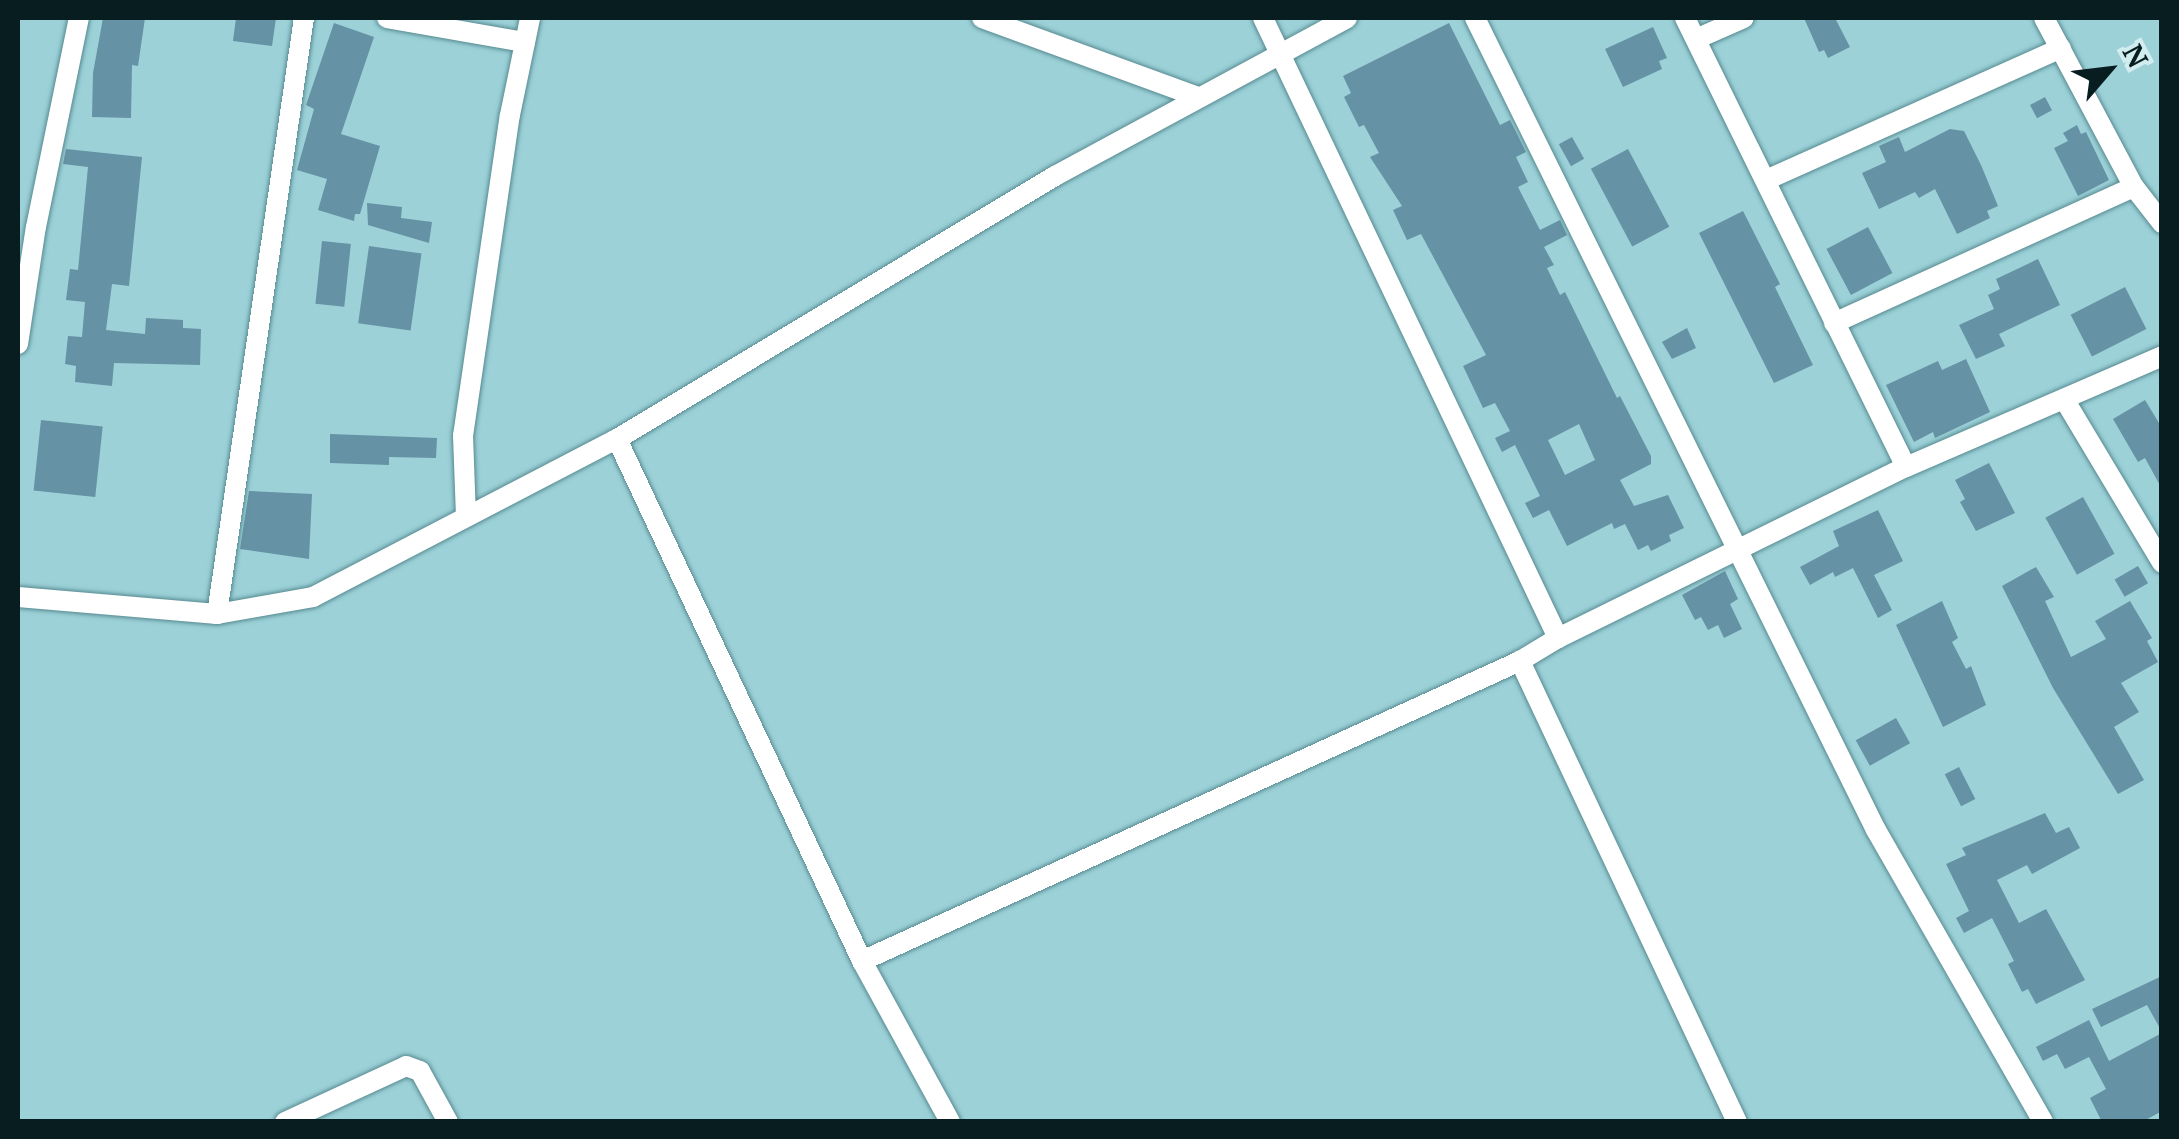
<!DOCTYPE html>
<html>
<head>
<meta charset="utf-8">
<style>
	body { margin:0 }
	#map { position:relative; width:2179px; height:1139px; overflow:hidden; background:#9cd1d8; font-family:"PT Serif",serif }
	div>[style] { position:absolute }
	.building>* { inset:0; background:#6592a4; transform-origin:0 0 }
	.roads { filter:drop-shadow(0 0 2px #568a90) drop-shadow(0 0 2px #568a90) }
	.minor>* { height:20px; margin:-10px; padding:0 10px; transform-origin:10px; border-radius:10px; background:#fff }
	span { translate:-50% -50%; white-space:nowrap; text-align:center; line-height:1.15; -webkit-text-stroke:8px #d2edf0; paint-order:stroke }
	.frame { position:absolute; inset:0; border:20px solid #081d20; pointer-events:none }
	.north { position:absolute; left:2059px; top:20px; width:100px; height:100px; -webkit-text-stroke:8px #d2edf0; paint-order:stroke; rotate:62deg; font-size:28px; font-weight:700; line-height:40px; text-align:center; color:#081d20 }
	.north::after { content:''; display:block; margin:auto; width:35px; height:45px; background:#081d20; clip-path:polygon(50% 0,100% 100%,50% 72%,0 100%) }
</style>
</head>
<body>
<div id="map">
	<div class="building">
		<i style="clip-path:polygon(103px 18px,145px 18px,138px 66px,132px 65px,131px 118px,92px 117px,93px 73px)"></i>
		<i style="clip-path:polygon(236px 18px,276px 18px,272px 46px,233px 41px)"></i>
		<i style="clip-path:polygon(1804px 18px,1835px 18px,1850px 47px,1828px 58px,1824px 50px,1819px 52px)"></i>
		<i style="clip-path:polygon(334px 23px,374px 37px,341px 134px,380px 146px,360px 214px,355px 214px,354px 221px,318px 210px,327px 179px,297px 170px,314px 109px,306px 105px)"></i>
		<i style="clip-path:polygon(evenodd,1449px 23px,1500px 125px,1510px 120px,1526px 152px,1516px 157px,1528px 182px,1518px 187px,1540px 230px,1560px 220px,1567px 235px,1544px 247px,1554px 265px,1547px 268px,1560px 295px,1565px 292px,1617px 398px,1620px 396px,1651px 456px,1651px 464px,1620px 480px,1634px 506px,1668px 495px,1684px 528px,1669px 535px,1671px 541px,1651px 551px,1648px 545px,1638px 550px,1625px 524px,1614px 529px,1612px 523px,1567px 546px,1549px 510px,1533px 518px,1525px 503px,1540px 496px,1515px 445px,1502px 452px,1495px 438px,1510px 431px,1495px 403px,1483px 408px,1463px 366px,1486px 355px,1421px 234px,1407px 240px,1393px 210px,1402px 206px,1370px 157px,1379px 153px,1364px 125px,1359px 127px,1344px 97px,1351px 93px,1343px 76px,1449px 23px,1579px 424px,1595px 460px,1565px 475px,1548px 440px,1579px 424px)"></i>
		<i style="clip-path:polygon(1653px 27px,1667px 58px,1659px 61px,1662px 69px,1623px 87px,1605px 49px)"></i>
		<i style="left:2045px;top:97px;width:15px;height:17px;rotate:62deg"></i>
		<i style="clip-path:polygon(2077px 125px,2081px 134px,2086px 132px,2109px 180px,2078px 196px,2054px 148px,2068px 141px,2063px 133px)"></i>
		<i style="clip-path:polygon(1950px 129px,1964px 131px,1981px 165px,1998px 206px,1987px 211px,1990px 218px,1957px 234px,1935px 189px,1919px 198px,1915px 192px,1879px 209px,1862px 173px,1886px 162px,1879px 146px,1899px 137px,1905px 152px)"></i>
		<i style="left:1572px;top:137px;width:25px;height:15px;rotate:61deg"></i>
		<i style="clip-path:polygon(66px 149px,142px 157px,129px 286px,112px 284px,106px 330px,145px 334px,146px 318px,183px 320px,183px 328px,201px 329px,200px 365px,114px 363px,112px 386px,75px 382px,76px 366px,65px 364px,68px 336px,82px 337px,85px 302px,66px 300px,70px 269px,78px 270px,88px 167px,63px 164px)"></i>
		<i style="left:1628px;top:149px;width:88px;height:42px;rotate:62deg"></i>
		<i style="clip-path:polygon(367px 203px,402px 207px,401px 218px,432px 222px,429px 243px,368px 225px)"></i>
		<i style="clip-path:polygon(1743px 211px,1780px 284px,1775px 287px,1813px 365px,1774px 383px,1699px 233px)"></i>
		<i style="left:1868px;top:227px;width:52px;height:47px;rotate:62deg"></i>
		<i style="left:322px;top:241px;width:29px;height:63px;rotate:6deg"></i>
		<i style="left:369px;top:246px;width:53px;height:78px;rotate:8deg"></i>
		<i style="clip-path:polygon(2038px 259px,2060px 305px,1999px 334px,2005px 346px,1976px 359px,1959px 325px,1994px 309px,1988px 295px,2000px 289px,1996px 279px)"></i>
		<i style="left:2125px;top:287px;width:47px;height:61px;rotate:63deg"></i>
		<i style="clip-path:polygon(1687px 328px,1696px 348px,1672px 359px,1662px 342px)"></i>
		<i style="clip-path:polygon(1966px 359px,1990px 412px,1935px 438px,1933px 432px,1914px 442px,1886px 385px,1938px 361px,1942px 370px)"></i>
		<i style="clip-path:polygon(2145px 400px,2162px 428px,2162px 489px,2145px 458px,2138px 462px,2113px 419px)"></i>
		<i style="left:41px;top:420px;width:62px;height:71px;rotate:6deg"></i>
		<i style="clip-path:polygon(330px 434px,437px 438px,436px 458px,389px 457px,389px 465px,330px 463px)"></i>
		<i style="clip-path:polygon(1989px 463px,2015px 513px,1976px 531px,1960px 502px,1965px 499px,1955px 480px)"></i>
		<i style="clip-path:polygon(249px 491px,312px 494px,309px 559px,240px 549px)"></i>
		<i style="left:2083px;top:497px;width:65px;height:43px;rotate:61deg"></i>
		<i style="clip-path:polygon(1878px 510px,1903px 561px,1874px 575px,1892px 610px,1878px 618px,1853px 568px,1835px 577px,1833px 572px,1810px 585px,1800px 567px,1839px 546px,1833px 531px)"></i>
		<i style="left:2138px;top:566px;width:20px;height:27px;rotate:60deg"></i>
		<i style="clip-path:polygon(2036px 567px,2054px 597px,2045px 601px,2071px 657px,2106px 639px,2095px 621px,2130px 601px,2152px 638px,2147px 641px,2158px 662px,2121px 683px,2139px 712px,2114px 727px,2144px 780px,2118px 794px,2053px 688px,2002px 586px)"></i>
		<i style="clip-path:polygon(1725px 571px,1738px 599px,1730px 604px,1742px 629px,1724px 638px,1718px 625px,1708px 630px,1701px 617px,1695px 620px,1682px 595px)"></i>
		<i style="clip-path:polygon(1942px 601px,1958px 638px,1952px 642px,1966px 669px,1971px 666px,1986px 705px,1943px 727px,1896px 625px)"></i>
		<i style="left:1896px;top:718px;width:29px;height:46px;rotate:61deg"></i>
		<i style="left:1959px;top:767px;width:36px;height:16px;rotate:63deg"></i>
		<i style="clip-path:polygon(2045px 813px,2056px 833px,2069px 827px,2080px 848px,2032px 874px,2027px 865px,1997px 880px,2019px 923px,2046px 909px,2085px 980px,2036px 1004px,2028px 989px,2022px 992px,2008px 964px,2014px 961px,1992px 918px,1964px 933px,1956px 918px,1969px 911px,1946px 864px,1966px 855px,1962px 848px)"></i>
		<i style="clip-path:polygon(2162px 976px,2162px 1032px,2147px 1005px,2101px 1027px,2092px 1009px)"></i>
		<i style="clip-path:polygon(2089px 1020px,2109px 1061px,2162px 1033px,2162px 1111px,2142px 1122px,2102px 1122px,2090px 1098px,2106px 1089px,2089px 1057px,2065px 1069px,2057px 1054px,2043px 1061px,2036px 1047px)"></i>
	</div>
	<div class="roads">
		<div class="minor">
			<i style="left:387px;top:18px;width:140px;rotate:9.9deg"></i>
			<i style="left:982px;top:18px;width:230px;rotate:20.1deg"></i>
			<i style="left:1263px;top:18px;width:687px;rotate:64.55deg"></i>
			<i style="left:1475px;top:18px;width:906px;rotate:63.72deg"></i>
			<i style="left:1876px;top:830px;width:336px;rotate:60.2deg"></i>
			<i style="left:1685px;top:18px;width:500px;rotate:63.79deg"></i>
			<i style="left:2044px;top:18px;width:191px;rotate:62deg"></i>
			<i style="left:2134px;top:187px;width:46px;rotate:52.1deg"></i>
			<i style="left:1696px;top:39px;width:52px;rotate:-23.6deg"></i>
			<i style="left:1766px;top:180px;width:323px;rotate:-24.1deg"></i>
			<i style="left:1834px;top:323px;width:329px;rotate:-24.4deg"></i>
			<i style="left:18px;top:344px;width:118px;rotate:-81.3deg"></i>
			<i style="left:36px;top:227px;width:213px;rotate:-78.4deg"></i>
			<i style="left:2064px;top:399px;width:191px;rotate:59.1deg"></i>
			<i style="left:617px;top:439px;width:577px;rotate:64.86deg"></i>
			<i style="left:862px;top:961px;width:183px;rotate:61.3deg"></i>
			<i style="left:466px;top:517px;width:81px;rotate:-92.1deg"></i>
			<i style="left:463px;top:436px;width:324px;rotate:-81.7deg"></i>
			<i style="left:510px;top:115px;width:99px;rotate:-78.3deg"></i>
			<i style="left:18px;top:597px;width:200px;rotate:4.9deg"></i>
			<i style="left:217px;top:614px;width:97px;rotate:-10deg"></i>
			<i style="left:313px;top:597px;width:343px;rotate:-27.5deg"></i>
			<i style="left:617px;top:439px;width:511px;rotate:-30.98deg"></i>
			<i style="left:1055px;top:176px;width:332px;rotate:-28.4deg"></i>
			<i style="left:217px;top:614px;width:602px;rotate:-81.7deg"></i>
			<i style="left:862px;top:961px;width:723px;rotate:-24.51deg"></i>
			<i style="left:285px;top:1122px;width:133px;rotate:-24.8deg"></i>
			<i style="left:406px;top:1066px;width:15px;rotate:20deg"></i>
			<i style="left:420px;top:1071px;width:58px;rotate:61.2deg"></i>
			<i style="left:1737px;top:1122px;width:510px;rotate:-115.21deg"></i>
			<i style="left:1520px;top:661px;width:44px;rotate:-31.2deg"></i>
			<i style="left:1558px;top:638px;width:388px;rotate:-26.2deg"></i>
			<i style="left:1906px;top:467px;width:279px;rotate:-23.4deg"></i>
		</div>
	</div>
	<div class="frame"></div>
	<div class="north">N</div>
</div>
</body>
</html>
